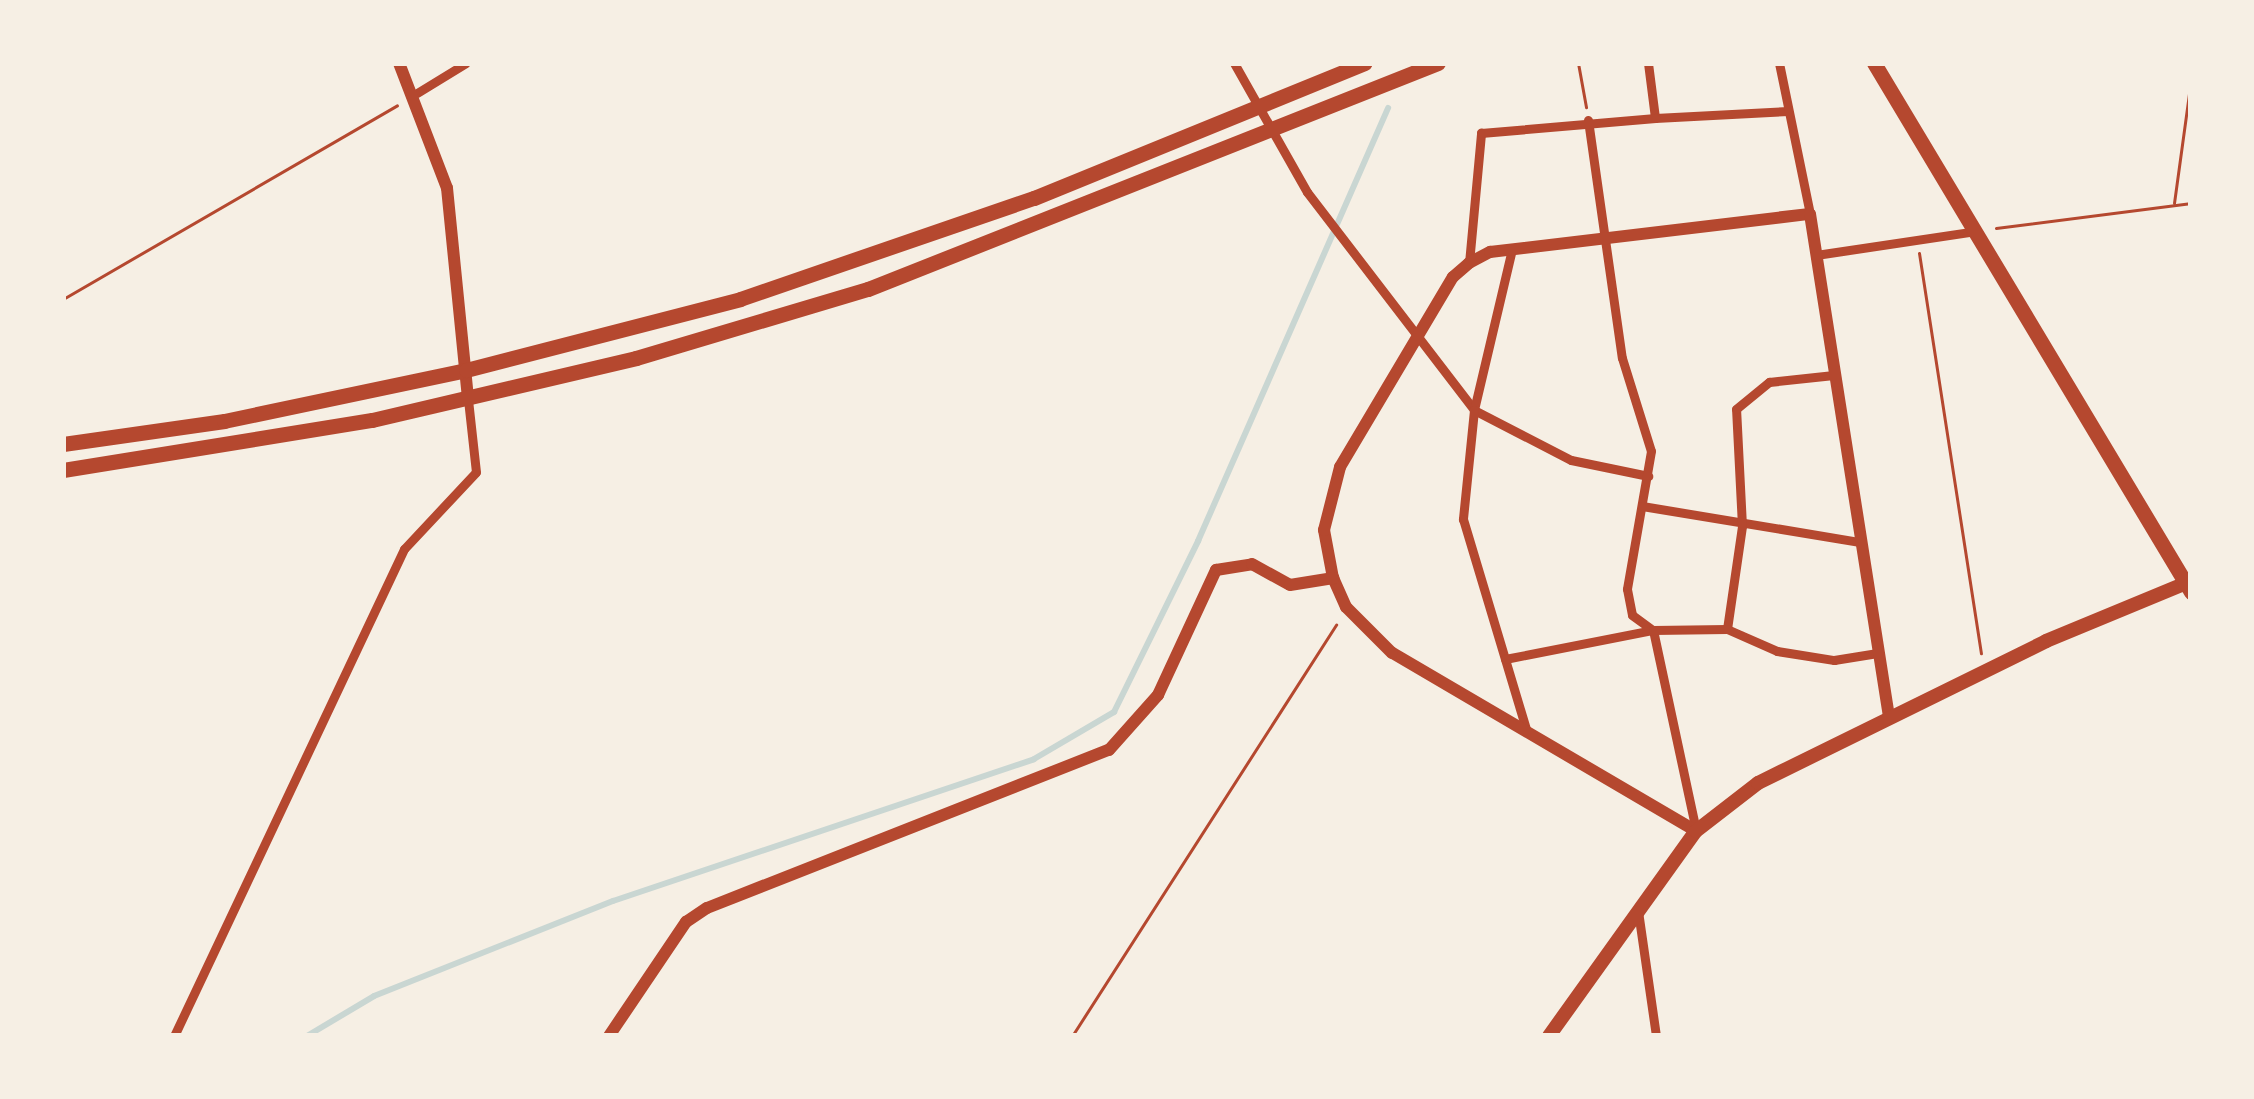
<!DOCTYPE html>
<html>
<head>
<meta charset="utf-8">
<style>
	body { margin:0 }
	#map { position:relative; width:2254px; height:1099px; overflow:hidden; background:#f6efe4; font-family:"Sofia Sans Condensed",sans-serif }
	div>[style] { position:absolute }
	.stream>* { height:6px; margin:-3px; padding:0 3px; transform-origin:3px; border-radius:3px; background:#c9d6d2 }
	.path>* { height:3px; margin:-1.5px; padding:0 1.5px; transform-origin:1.5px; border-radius:1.5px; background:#b5482f }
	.minor>* { height:9px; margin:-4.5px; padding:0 4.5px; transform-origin:4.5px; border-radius:4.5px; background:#b5482f }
	.tertiary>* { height:12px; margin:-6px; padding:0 6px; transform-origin:6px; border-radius:6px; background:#b5482f }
	.secondary>* { height:14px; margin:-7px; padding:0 7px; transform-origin:7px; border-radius:7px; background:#b5482f }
	.primary>* { height:15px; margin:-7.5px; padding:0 7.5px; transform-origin:7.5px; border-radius:7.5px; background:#b5482f }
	span { translate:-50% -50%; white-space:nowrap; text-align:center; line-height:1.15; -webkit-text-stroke:10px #f6efe4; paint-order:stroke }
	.frame { position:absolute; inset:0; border:66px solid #f6efe4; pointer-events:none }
</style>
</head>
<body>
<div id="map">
	<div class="stream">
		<i style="left:307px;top:1036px;width:78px;rotate:-30.8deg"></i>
		<i style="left:374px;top:996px;width:257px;rotate:-21.7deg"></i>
		<i style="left:613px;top:901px;width:444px;rotate:-18.6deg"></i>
		<i style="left:1034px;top:759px;width:93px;rotate:-30.4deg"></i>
		<i style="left:1114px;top:712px;width:191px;rotate:-63.8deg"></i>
		<i style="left:1198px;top:541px;width:473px;rotate:-66.3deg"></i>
	</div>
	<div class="path">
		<i style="left:1578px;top:63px;width:45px;rotate:79.7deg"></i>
		<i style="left:2174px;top:203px;width:125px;rotate:-82.2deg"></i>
		<i style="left:1996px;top:228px;width:197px;rotate:-7.3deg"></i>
		<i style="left:1919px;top:253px;width:405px;rotate:81.2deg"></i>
		<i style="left:63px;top:299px;width:386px;rotate:-30.1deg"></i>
		<i style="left:1072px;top:1036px;width:489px;rotate:-57.3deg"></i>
	</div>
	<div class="minor">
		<i style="left:1234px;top:63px;width:148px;rotate:60.5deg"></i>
		<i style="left:1307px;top:192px;width:275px;rotate:52.5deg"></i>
		<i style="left:1474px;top:410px;width:109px;rotate:27.3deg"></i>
		<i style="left:1571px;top:460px;width:79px;rotate:11.7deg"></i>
		<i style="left:1648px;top:63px;width:55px;rotate:82.7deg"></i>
		<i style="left:1655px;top:118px;width:133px;rotate:-3deg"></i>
		<i style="left:1779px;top:63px;width:154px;rotate:78.4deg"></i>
		<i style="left:417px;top:93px;width:57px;rotate:-31.5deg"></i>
		<i style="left:1588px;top:120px;width:240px;rotate:81.9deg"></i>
		<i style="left:1622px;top:358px;width:97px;rotate:72.7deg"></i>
		<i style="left:1651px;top:451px;width:140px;rotate:99.9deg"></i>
		<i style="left:1627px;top:589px;width:26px;rotate:79deg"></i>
		<i style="left:1632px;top:615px;width:26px;rotate:36deg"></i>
		<i style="left:1653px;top:630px;width:206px;rotate:77.9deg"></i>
		<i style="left:1512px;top:249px;width:165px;rotate:103.3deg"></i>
		<i style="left:1474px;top:410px;width:110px;rotate:95.8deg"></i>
		<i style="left:1463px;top:519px;width:222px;rotate:73.3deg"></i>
		<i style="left:1816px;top:255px;width:163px;rotate:-8.5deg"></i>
		<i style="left:1469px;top:263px;width:131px;rotate:-84.7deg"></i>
		<i style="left:1481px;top:133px;width:175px;rotate:-4.9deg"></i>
		<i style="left:1642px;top:506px;width:221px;rotate:9.4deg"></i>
		<i style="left:1727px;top:629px;width:104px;rotate:-81.7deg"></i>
		<i style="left:1742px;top:526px;width:117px;rotate:-92.9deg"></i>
		<i style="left:1736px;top:409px;width:43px;rotate:-39.3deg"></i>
		<i style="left:1769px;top:382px;width:65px;rotate:-6.1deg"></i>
		<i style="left:1505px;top:659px;width:151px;rotate:-11.1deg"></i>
		<i style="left:1653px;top:630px;width:74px;rotate:-0.8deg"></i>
		<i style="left:1727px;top:629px;width:55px;rotate:23.7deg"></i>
		<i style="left:1777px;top:651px;width:58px;rotate:9deg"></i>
		<i style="left:1834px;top:660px;width:44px;rotate:-9.2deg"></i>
		<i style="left:1638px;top:911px;width:126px;rotate:81.8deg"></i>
		<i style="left:174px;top:1036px;width:539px;rotate:-64.72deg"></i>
		<i style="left:404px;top:549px;width:105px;rotate:-46.9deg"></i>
		<i style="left:476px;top:472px;width:73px;rotate:-96.3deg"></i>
	</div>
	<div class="tertiary">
		<i style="left:399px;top:63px;width:134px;rotate:69deg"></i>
		<i style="left:447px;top:188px;width:212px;rotate:84.3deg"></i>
		<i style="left:1696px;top:831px;width:352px;rotate:-149.6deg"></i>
		<i style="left:1392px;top:653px;width:65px;rotate:-135deg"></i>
		<i style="left:1346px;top:607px;width:32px;rotate:-114deg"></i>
		<i style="left:1333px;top:578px;width:49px;rotate:-100.6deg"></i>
		<i style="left:1324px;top:530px;width:65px;rotate:-75.7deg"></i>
		<i style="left:1340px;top:467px;width:221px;rotate:-59.3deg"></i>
		<i style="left:1453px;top:277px;width:21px;rotate:-41deg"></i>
		<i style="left:1469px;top:263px;width:24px;rotate:-28deg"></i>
		<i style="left:1490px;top:252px;width:322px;rotate:-6.8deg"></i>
		<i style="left:1810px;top:214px;width:509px;rotate:81.07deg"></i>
		<i style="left:609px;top:1036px;width:138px;rotate:-56deg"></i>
		<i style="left:686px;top:922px;width:25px;rotate:-34deg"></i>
		<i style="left:707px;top:908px;width:432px;rotate:-21.5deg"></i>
		<i style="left:1109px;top:750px;width:74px;rotate:-48.3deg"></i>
		<i style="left:1158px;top:695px;width:138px;rotate:-65.1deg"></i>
		<i style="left:1216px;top:570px;width:36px;rotate:-9deg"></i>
		<i style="left:1252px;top:564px;width:43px;rotate:28.9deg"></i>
		<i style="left:1290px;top:585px;width:44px;rotate:-9.2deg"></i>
	</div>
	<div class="secondary">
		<i style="left:1549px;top:1036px;width:252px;rotate:-54.4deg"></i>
		<i style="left:1696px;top:831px;width:78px;rotate:-37.7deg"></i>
		<i style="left:1758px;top:783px;width:321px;rotate:-26.2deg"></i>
		<i style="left:2046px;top:641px;width:157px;rotate:-22.5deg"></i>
	</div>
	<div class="primary">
		<i style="left:1874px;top:63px;width:617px;rotate:59.07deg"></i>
		<i style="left:63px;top:444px;width:163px;rotate:-8.1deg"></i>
		<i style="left:224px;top:421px;width:247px;rotate:-11.9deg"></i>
		<i style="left:466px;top:370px;width:283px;rotate:-14.5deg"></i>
		<i style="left:740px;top:299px;width:311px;rotate:-19deg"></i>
		<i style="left:1034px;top:198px;width:357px;rotate:-22.2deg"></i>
		<i style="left:63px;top:470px;width:313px;rotate:-9.2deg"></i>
		<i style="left:372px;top:420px;width:271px;rotate:-13.2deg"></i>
		<i style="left:636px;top:358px;width:242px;rotate:-16.6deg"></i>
		<i style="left:868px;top:289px;width:613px;rotate:-21.63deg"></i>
	</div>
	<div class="frame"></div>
</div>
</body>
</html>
